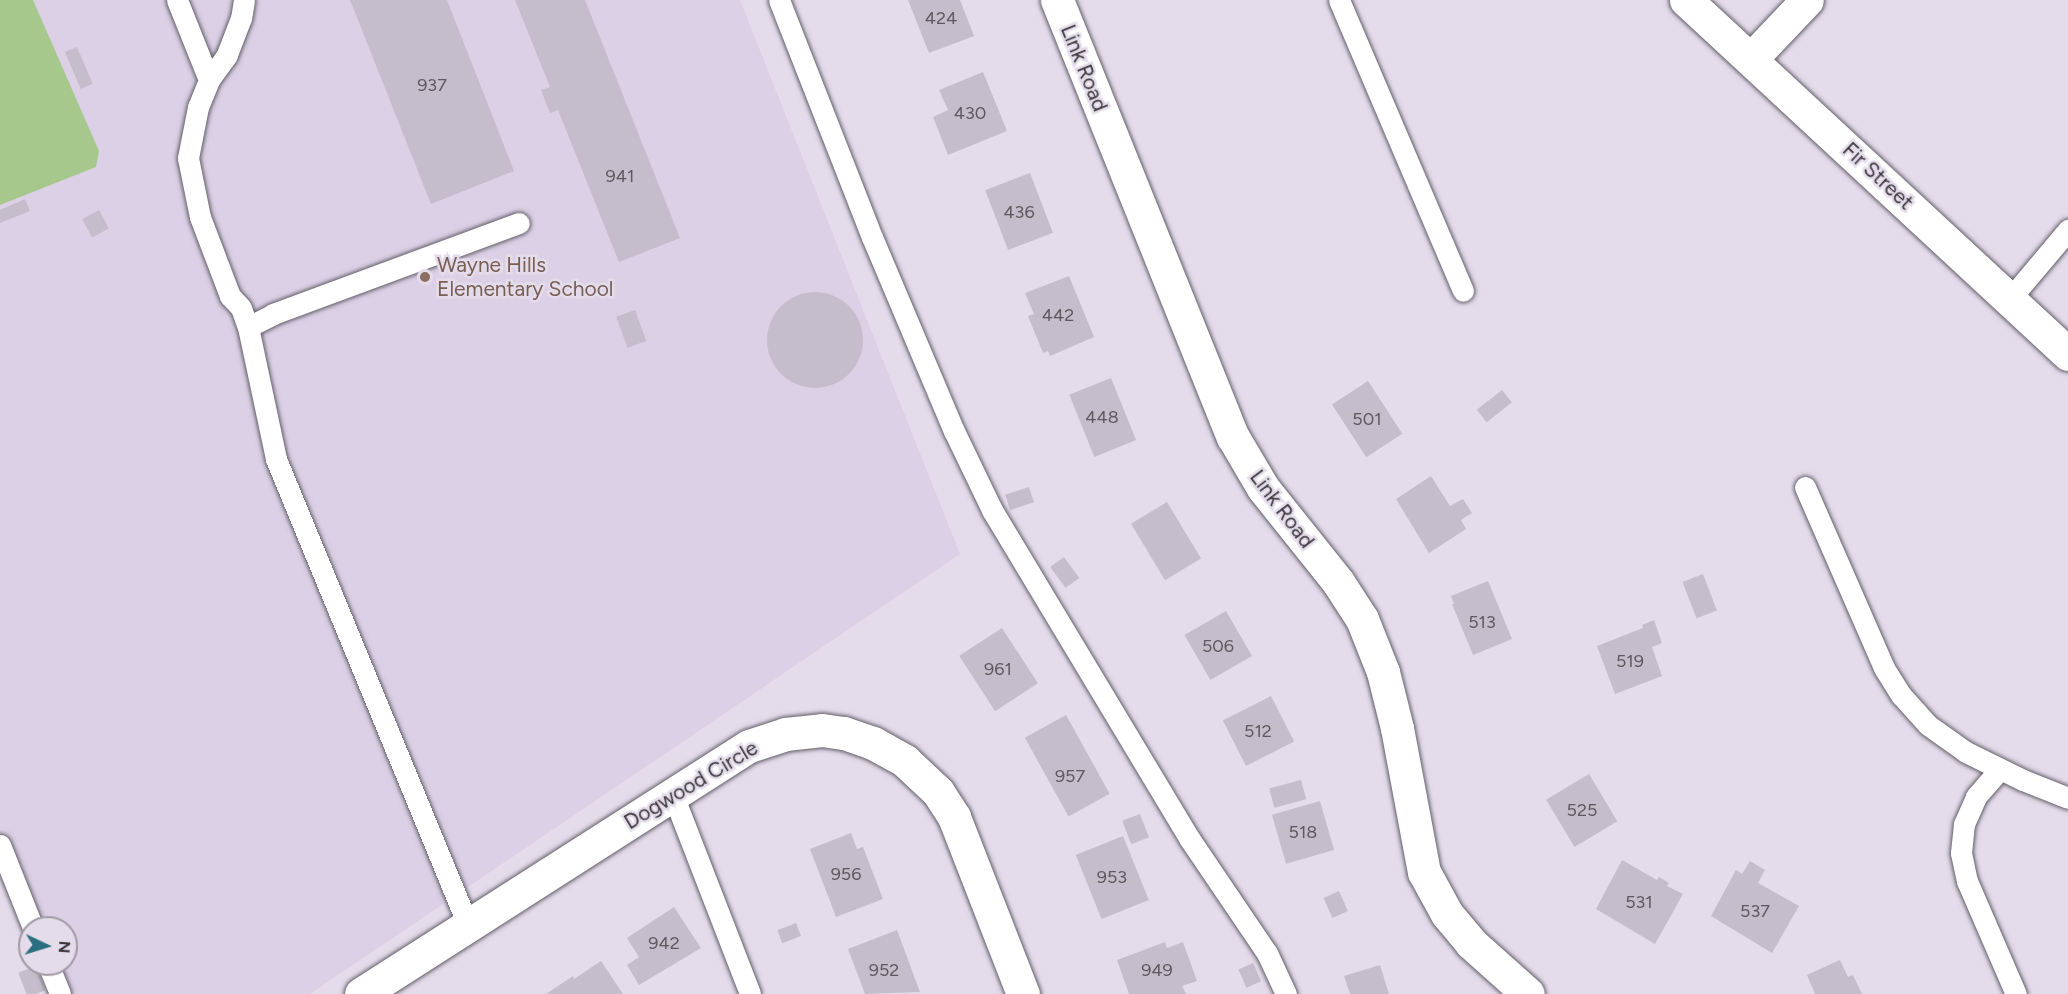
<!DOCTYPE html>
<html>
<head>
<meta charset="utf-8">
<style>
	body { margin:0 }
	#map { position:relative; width:2068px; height:994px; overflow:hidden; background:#e4dceb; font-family:Figtree,sans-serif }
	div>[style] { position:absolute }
	.built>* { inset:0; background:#dbd0e5 }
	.green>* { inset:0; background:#a7c88c }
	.building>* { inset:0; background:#c5bdcb; transform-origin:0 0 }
	.round { border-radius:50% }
	.roads { filter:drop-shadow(0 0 2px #645d69) drop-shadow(0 0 2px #645d69) }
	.lane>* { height:21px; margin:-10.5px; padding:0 10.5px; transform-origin:10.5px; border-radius:10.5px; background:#fff }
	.street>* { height:33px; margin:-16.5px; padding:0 16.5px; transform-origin:16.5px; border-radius:16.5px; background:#fff }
	.dots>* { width:16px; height:16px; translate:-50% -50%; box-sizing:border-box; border:3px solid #e4dceb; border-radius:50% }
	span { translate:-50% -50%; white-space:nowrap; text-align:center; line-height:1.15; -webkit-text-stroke:5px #e4dceb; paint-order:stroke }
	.number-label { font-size:18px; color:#5e5960 }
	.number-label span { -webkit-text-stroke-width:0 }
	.street-label { font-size:21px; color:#3b383d }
	.education-label { font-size:21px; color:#785e54 }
	.left { translate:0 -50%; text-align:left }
	.north { position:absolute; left:18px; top:916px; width:60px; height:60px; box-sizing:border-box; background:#e4dceb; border:2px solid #a09aa5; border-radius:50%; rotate:94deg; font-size:16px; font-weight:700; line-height:24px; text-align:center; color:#3b383d }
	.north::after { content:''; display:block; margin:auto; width:21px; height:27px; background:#2a6f7f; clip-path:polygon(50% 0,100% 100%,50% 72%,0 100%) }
</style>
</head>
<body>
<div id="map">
	<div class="built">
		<i style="clip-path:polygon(0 0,740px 0,960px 554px,310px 994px,51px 994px,39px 964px,66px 964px,66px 928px,30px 928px,30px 941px,0 867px)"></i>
	</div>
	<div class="green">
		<i style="clip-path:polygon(0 0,33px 0,99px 151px,96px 167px,0 205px)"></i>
	</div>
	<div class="building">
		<i style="clip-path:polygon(350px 0,447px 0,514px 171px,431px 204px)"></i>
		<i style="clip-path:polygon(515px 0,585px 0,680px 238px,619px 262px,558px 110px,550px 113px,541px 90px,550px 87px)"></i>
		<i style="clip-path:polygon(908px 0,960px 0,974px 36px,929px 53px)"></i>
		<i style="left:77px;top:47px;width:40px;height:13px;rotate:67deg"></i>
		<i style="clip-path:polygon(983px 72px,1007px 131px,948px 155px,933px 117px,948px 110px,939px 90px)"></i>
		<i style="left:1030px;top:173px;width:64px;height:48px;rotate:69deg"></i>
		<i style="clip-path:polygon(25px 199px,30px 211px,0 223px,0 210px)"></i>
		<i style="left:99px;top:210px;width:21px;height:19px;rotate:62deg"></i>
		<i style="clip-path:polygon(1069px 276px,1094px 337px,1050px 356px,1048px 351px,1043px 353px,1028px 316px,1034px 314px,1025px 293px)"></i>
		<i class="round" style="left:767px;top:292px;width:96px;height:96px"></i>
		<i style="left:635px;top:310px;width:33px;height:20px;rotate:70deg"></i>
		<i style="left:1111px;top:378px;width:67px;height:45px;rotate:68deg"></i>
		<i style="left:1368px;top:381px;width:63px;height:43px;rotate:57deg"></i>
		<i style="left:1502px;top:390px;width:16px;height:32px;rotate:52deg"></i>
		<i style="clip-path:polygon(1431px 476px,1450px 506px,1463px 499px,1472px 513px,1461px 520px,1466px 529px,1429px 553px,1396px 499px)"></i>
		<i style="left:1029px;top:487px;width:16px;height:25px;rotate:72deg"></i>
		<i style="left:1167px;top:502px;width:66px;height:42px;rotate:59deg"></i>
		<i style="left:1064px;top:557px;width:26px;height:17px;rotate:54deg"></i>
		<i style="left:1703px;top:574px;width:39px;height:22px;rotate:69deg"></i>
		<i style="clip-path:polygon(1488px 581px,1512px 639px,1473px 655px,1452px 604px,1454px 604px,1451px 596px)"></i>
		<i style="left:1226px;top:611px;width:52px;height:48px;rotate:60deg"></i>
		<i style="clip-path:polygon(1654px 620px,1662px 643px,1652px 647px,1662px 676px,1615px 694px,1597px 646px,1643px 628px,1642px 625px)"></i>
		<i style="left:1002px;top:628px;width:66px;height:51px;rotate:57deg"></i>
		<i style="left:1271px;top:696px;width:51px;height:54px;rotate:63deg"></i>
		<i style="left:1066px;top:715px;width:90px;height:47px;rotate:61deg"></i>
		<i style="left:1589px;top:774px;width:55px;height:50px;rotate:59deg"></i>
		<i style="left:1301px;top:780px;width:20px;height:33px;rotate:75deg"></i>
		<i style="left:1320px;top:801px;width:51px;height:50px;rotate:74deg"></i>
		<i style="left:1140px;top:814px;width:25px;height:19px;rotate:69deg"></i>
		<i style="clip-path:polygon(851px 833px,857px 849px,863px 847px,883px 899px,836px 917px,810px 849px)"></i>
		<i style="left:1123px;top:836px;width:69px;height:51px;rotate:68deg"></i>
		<i style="clip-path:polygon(1622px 860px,1657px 880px,1659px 877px,1669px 883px,1667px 886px,1683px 894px,1655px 944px,1596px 909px)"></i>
		<i style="clip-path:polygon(1750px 861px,1765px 870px,1758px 883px,1799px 906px,1772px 953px,1711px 916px,1736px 870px,1742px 874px)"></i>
		<i style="left:1339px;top:891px;width:22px;height:17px;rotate:66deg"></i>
		<i style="clip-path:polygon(674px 907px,701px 948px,639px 985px,627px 965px,639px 957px,627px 938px)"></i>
		<i style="left:796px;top:923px;width:14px;height:20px;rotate:69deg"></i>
		<i style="clip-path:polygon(897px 930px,920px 992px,865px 994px,848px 949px)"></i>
		<i style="clip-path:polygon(1165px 942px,1167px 948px,1183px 942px,1197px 981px,1182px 986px,1186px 994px,1129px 994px,1117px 960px)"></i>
		<i style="clip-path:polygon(1840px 960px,1848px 977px,1853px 975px,1862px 994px,1815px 994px,1807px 975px)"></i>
		<i style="clip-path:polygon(601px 961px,623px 994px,546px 994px,573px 976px,574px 979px)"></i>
		<i style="left:1253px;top:963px;width:20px;height:16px;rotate:66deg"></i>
		<i style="clip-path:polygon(1380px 965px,1389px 994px,1350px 994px,1344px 976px)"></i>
		<i style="left:36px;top:966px;width:26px;height:19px;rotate:69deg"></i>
	</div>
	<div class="roads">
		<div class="lane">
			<i style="left:177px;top:0;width:86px;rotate:68.2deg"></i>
			<i style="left:244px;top:0;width:18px;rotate:99deg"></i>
			<i style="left:241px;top:18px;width:40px;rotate:111deg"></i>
			<i style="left:227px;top:55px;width:31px;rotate:126deg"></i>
			<i style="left:209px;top:80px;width:29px;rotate:112deg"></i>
			<i style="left:198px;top:107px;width:52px;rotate:101.1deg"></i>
			<i style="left:188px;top:158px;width:60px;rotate:78.5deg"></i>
			<i style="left:200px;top:217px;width:85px;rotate:69.2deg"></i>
			<i style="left:230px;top:296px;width:16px;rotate:47deg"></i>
			<i style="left:241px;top:308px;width:20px;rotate:70deg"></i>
			<i style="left:248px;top:327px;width:28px;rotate:-27deg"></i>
			<i style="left:273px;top:314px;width:262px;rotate:-20.3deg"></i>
			<i style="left:779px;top:0;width:255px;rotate:68.6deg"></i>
			<i style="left:872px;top:237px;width:211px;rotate:67.1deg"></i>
			<i style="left:954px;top:431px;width:88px;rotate:64.3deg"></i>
			<i style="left:992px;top:510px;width:383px;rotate:59deg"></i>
			<i style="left:1189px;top:838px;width:139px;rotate:55.9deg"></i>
			<i style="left:1267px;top:953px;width:45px;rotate:65.1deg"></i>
			<i style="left:1339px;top:0;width:316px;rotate:66.9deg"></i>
			<i style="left:2009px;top:300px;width:92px;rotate:-49.9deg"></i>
			<i style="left:248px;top:327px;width:135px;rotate:78deg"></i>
			<i style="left:276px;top:459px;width:504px;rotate:67.61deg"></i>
			<i style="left:1805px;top:487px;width:197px;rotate:66.4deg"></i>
			<i style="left:1884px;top:668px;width:32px;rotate:58deg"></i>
			<i style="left:1901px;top:695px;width:40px;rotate:48deg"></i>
			<i style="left:1928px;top:725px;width:47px;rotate:35.4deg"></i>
			<i style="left:1966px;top:752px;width:64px;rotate:26.2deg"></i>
			<i style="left:2023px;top:780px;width:48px;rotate:21.8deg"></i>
			<i style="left:2000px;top:769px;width:37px;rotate:131deg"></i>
			<i style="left:1976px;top:797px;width:30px;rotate:114deg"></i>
			<i style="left:1964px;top:824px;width:29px;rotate:96deg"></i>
			<i style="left:1961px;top:853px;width:29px;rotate:78deg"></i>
			<i style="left:1967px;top:881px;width:123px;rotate:66.6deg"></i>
			<i style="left:673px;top:795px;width:213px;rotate:68.8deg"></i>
			<i style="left:0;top:845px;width:89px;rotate:68.3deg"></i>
			<i style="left:48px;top:964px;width:32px;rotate:68deg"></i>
		</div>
		<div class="street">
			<i style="left:1057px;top:0;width:471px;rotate:68.1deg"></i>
			<i style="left:1233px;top:437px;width:59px;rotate:59.5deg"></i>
			<i style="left:1263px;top:488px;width:120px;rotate:51.4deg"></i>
			<i style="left:1338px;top:582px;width:44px;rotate:57deg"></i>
			<i style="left:1362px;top:619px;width:57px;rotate:68.4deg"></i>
			<i style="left:1383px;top:672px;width:58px;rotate:76deg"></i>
			<i style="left:1397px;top:728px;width:147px;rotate:79.4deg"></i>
			<i style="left:1424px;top:872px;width:48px;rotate:61.3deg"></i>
			<i style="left:1447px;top:914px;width:38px;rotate:50deg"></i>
			<i style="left:1471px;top:943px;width:76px;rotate:41.8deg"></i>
			<i style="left:1686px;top:0;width:521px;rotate:42.82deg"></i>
			<i style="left:1751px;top:59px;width:81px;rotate:-46.5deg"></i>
			<i style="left:361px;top:994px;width:460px;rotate:-32.6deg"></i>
			<i style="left:749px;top:746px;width:38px;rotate:-18deg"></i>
			<i style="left:785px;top:734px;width:37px;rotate:-6deg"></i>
			<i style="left:822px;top:730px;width:22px;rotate:8deg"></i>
			<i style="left:844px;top:733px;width:31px;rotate:19deg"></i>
			<i style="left:873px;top:743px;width:37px;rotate:29deg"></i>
			<i style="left:905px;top:761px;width:45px;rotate:43.2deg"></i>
			<i style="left:938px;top:792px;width:30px;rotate:57deg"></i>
			<i style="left:954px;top:817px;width:190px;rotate:68.7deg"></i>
		</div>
	</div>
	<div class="dots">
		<i style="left:425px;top:277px;background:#8d6e63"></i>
	</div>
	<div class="number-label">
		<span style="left:941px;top:18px">424</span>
		<span style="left:432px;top:85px">937</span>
		<span style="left:970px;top:113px">430</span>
		<span style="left:620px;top:176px">941</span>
		<span style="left:1019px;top:212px">436</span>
		<span style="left:1058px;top:315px">442</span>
		<span style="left:1102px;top:417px">448</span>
		<span style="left:1367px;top:419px">501</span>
		<span style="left:1482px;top:622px">513</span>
		<span style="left:1218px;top:646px">506</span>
		<span style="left:1630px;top:661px">519</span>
		<span style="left:998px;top:669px">961</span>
		<span style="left:1258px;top:731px">512</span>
		<span style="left:1070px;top:776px">957</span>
		<span style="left:1582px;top:810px">525</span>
		<span style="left:1303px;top:832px">518</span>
		<span style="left:846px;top:874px">956</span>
		<span style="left:1112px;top:877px">953</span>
		<span style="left:1639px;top:902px">531</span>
		<span style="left:1755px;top:911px">537</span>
		<span style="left:664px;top:943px">942</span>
		<span style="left:884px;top:970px">952</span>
		<span style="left:1157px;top:970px">949</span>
	</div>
	<div class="street-label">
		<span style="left:1084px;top:68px;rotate:68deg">Link Road</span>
		<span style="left:1878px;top:176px;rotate:43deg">Fir Street</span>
		<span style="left:1282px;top:509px;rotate:53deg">Link Road</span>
		<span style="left:691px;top:785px;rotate:-31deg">Dogwood Circle</span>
	</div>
	<div class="education-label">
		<span class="left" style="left:437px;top:277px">Wayne Hills<br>Elementary School</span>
	</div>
	<div class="north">N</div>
</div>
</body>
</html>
